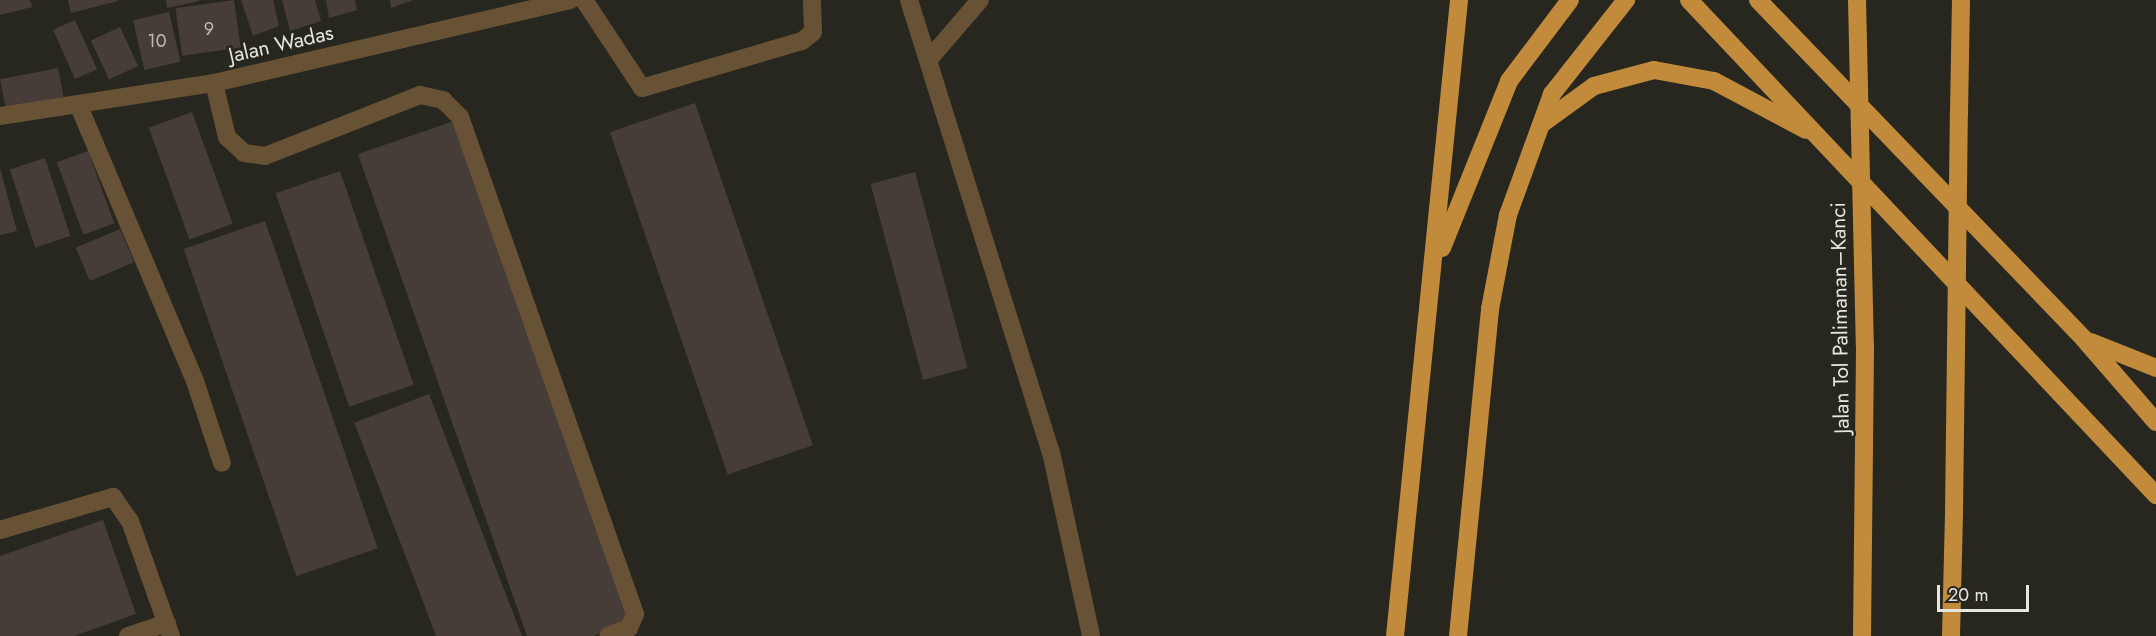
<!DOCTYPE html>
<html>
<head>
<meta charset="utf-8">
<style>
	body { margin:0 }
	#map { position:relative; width:2156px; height:636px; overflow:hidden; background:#28271f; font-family:Jost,sans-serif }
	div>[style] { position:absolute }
	.building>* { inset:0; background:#463d39; transform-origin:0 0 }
	.minor>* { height:18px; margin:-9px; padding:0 9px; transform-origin:9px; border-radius:9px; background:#675235 }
	.highway>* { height:18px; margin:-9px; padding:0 9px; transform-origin:9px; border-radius:9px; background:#c18b3b }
	.highway-bridge>* { height:18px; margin:-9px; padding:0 9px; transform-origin:9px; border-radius:9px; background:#c18b3b }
	span { translate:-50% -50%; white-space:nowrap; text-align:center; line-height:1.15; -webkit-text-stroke:5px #28271f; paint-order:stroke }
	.number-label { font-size:18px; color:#bebbb6 }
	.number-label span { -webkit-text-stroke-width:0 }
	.street-label { font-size:21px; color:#e6e5e0 }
	.scale { position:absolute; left:1937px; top:585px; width:92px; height:27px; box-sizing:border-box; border:3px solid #e6e5e0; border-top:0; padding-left:8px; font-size:18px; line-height:21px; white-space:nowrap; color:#e6e5e0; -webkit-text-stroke:4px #28271f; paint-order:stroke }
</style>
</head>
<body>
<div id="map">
	<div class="building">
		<i style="clip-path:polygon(0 0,30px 0,32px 7px,0 15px)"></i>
		<i style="clip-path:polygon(68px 0,118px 0,118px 1px,71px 13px)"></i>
		<i style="clip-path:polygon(166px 0,199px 0,199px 1px,167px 8px)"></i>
		<i style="left:234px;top:0;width:48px;height:59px;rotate:82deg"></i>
		<i style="clip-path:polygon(241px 0,273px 0,279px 26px,253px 36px)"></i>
		<i style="clip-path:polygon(282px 0,315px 0,321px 21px,290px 31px)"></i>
		<i style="clip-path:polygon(326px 0,355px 0,357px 10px,329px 18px)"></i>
		<i style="clip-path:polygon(390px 0,413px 0,391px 8px)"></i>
		<i style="left:169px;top:12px;width:51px;height:37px;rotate:77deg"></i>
		<i style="left:75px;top:20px;width:54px;height:24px;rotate:66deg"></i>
		<i style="left:120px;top:27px;width:43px;height:32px;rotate:65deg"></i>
		<i style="left:58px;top:68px;width:33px;height:59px;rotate:79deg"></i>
		<i style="left:695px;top:103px;width:362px;height:90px;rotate:71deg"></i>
		<i style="left:192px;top:112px;width:119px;height:46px;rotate:70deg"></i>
		<i style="clip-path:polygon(454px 121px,631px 623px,593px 636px,527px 636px,358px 154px)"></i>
		<i style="left:88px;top:151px;width:77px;height:33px;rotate:70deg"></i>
		<i style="left:45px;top:158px;width:82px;height:37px;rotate:72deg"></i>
		<i style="clip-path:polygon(0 168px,17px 231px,0 235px)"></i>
		<i style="left:340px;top:171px;width:226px;height:68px;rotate:71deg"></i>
		<i style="left:915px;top:172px;width:203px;height:46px;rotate:75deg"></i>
		<i style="left:265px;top:221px;width:346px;height:86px;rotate:71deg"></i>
		<i style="left:120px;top:229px;width:36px;height:48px;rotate:67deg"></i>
		<i style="left:429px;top:394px;width:259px;height:80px;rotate:69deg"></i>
		<i style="clip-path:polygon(103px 520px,136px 614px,74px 636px,0 636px,0 556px)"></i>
	</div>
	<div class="minor">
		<i style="left:584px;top:0;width:105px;rotate:56.6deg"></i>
		<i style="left:642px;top:88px;width:167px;rotate:-16.4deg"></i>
		<i style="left:802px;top:41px;width:14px;rotate:-39deg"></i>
		<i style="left:813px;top:32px;width:32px;rotate:-92deg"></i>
		<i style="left:909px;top:0;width:474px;rotate:72.6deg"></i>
		<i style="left:1051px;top:452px;width:188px;rotate:77.7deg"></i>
		<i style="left:931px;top:57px;width:75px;rotate:-49.3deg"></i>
		<i style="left:214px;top:83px;width:56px;rotate:76.5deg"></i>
		<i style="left:227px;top:137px;width:23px;rotate:43deg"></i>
		<i style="left:244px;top:153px;width:21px;rotate:8deg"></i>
		<i style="left:265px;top:156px;width:167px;rotate:-21.5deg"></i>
		<i style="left:420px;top:95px;width:24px;rotate:12deg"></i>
		<i style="left:443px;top:100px;width:24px;rotate:45deg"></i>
		<i style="left:460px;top:117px;width:527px;rotate:70.6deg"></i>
		<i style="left:635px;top:614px;width:15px;rotate:113deg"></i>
		<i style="left:629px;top:628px;width:22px;rotate:159deg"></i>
		<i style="left:78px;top:104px;width:301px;rotate:67.1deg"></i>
		<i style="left:195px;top:381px;width:86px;rotate:71.8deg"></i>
		<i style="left:0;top:116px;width:217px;rotate:-8.8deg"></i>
		<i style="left:214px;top:83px;width:366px;rotate:-13.1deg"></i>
		<i style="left:0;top:530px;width:118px;rotate:-16.3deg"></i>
		<i style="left:113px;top:497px;width:29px;rotate:55deg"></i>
		<i style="left:130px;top:521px;width:122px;rotate:70.4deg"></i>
		<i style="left:128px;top:636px;width:41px;rotate:-18.4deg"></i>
	</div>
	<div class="highway">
		<i style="left:1689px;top:0;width:681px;rotate:46.67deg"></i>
		<i style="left:1758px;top:0;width:470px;rotate:46.1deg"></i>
		<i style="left:2084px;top:339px;width:110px;rotate:49.1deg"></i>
		<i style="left:1959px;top:113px;width:113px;rotate:-89deg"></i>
		<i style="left:1543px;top:123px;width:63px;rotate:-36deg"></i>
		<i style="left:1594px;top:86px;width:62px;rotate:-14.9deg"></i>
		<i style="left:1654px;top:70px;width:61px;rotate:10.4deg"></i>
		<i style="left:1714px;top:81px;width:104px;rotate:28deg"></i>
		<i style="left:1442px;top:248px;width:180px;rotate:-68.1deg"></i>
		<i style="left:1509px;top:81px;width:101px;rotate:-53deg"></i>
		<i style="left:2091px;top:342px;width:70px;rotate:21.8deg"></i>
		<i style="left:1395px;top:636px;width:639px;rotate:-84.25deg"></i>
		<i style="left:1458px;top:636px;width:329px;rotate:-84.4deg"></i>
		<i style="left:1490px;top:309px;width:96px;rotate:-79.2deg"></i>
		<i style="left:1508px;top:215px;width:129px;rotate:-70deg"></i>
		<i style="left:1552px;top:94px;width:120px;rotate:-51.8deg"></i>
		<i style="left:1862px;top:636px;width:290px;rotate:-89.4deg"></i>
		<i style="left:1951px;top:636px;width:123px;rotate:-88.6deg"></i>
	</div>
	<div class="highway-bridge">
		<i style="left:1857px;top:0;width:346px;rotate:88.7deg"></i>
		<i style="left:1954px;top:513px;width:400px;rotate:-89.3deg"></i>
	</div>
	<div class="number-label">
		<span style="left:209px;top:29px">9</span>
		<span style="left:157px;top:41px">10</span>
	</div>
	<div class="street-label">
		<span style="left:281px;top:44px;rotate:-13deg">Jalan Wadas</span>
		<span style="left:1840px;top:318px;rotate:-91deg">Jalan Tol Palimanan–Kanci</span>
	</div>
	<div class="scale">20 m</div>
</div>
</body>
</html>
